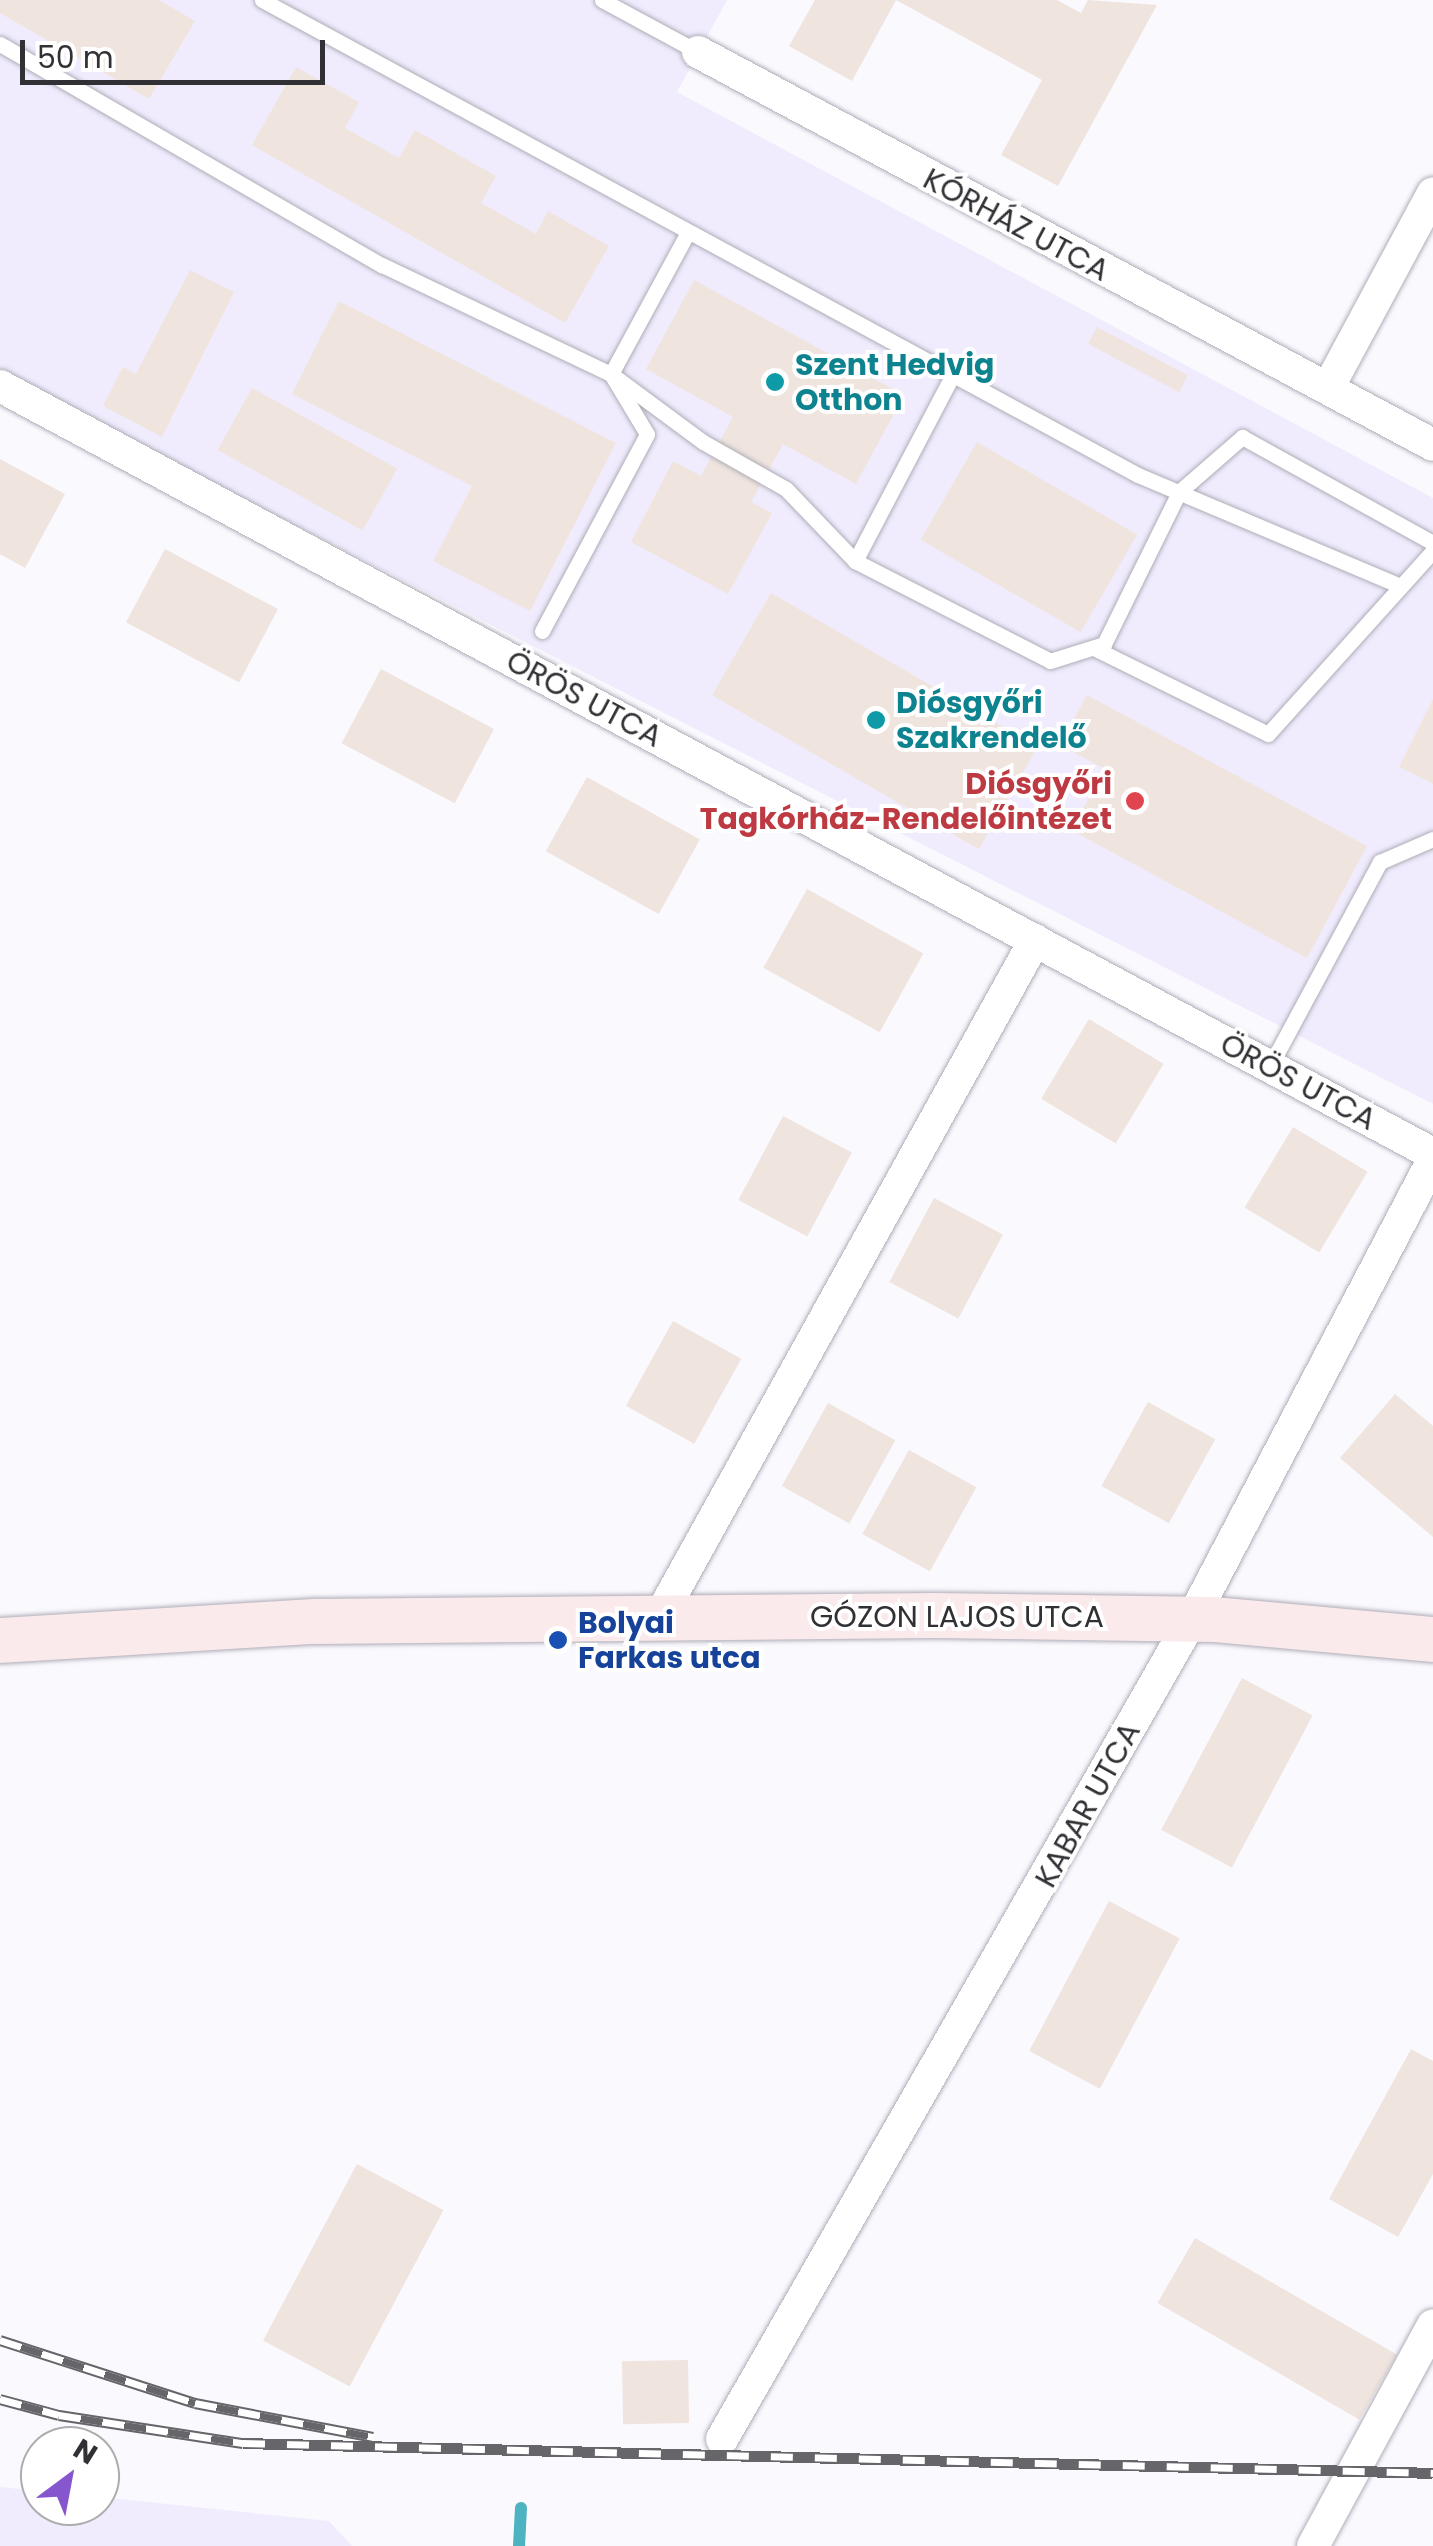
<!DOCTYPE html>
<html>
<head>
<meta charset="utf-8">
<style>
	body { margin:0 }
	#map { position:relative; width:1433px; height:2546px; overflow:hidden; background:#faf9fe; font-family:Poppins,sans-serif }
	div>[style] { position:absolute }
	.built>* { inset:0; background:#f0ecfe }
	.stream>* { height:12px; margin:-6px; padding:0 6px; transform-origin:6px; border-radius:6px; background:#4db3c1 }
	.building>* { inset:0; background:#efe4de; transform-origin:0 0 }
	.roads { filter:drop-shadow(0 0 2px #afadb7) drop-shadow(0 0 2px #afadb7) }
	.service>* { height:15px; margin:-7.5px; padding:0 7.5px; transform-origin:7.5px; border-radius:7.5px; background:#fff }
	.minor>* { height:32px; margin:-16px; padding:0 16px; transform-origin:16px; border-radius:16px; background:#fff }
	.secondary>* { height:45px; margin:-22.5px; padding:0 22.5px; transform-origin:22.5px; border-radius:22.5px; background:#fbeaeb }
	.rail>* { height:11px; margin-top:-5.5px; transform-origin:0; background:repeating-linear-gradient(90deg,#fff 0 22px,#66656a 0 44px); box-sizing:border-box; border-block:2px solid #66656a }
	.dots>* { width:28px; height:28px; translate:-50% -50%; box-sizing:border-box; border:5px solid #fff; border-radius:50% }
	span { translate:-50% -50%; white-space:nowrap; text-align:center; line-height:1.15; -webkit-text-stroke:8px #fff; paint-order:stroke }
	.street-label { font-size:30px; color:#313135 }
	.culture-label { font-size:30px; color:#0d838f; font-weight:700 }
	.left { translate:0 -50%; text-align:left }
	.health-label { font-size:30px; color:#be3a42; font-weight:700 }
	.right { translate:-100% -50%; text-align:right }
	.transit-label { font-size:30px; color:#164399; font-weight:700 }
	.north { position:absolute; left:20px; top:2426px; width:100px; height:100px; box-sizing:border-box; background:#fff; border:2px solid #adadae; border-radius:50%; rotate:32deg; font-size:28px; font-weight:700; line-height:40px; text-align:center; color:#313135 }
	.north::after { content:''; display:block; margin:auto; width:35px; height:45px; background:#8656cf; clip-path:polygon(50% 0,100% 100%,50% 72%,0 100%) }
	.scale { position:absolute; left:20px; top:40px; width:305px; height:45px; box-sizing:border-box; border:5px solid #313135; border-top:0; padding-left:12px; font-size:30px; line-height:35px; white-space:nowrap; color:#313135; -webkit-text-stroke:8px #fff; paint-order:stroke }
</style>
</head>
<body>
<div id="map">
	<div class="built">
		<i style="clip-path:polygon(0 0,727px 0,677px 92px,1433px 498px,1433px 1104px,0 375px)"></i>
		<i style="clip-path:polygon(0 2487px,40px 2491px,40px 2506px,100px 2506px,100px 2497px,329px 2521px,352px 2546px,0 2546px)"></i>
	</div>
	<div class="stream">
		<i style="left:519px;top:2546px;width:38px;rotate:-87deg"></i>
	</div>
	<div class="building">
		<i style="clip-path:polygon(0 0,159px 0,195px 21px,149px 99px,0 13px)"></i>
		<i style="clip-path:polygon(815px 0,896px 0,852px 81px,789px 46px)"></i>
		<i style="clip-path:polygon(896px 0,1057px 0,1081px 13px,1088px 0,1157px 5px,1058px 186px,1001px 155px,1042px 80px)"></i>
		<i style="clip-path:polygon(296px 67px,359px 102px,345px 128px,399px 158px,415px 130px,496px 176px,481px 203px,536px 234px,548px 211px,609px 246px,565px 323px,252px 145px)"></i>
		<i style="clip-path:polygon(190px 270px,234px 292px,162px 437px,103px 406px,123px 367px,136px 374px)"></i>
		<i style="clip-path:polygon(694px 280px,904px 395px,856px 484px,783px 444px,751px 502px,772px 513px,728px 594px,631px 542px,673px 461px,701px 476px,733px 417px,646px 369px)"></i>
		<i style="clip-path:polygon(339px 301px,616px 443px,530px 611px,433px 561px,472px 486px,292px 394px)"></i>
		<i style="left:1097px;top:327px;width:103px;height:19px;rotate:28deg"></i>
		<i style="left:252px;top:388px;width:166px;height:71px;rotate:29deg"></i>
		<i style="left:977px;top:442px;width:185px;height:113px;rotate:30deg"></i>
		<i style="clip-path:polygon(0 459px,65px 494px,25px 568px,0 554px)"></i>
		<i style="left:165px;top:549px;width:128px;height:83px;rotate:28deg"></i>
		<i style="left:771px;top:593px;width:308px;height:118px;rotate:30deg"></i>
		<i style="left:381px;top:669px;width:128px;height:84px;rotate:28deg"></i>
		<i style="clip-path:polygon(1087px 695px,1367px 846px,1307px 958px,1071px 830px,1105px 769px,1060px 745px)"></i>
		<i style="clip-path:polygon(1433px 699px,1433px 784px,1399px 767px)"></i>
		<i style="left:587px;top:777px;width:129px;height:85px;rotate:29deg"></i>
		<i style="left:807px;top:889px;width:133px;height:90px;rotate:29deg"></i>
		<i style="left:1089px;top:1019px;width:87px;height:93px;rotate:31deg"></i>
		<i style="left:783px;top:1116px;width:78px;height:95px;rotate:28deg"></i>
		<i style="left:1293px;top:1127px;width:87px;height:94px;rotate:31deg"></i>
		<i style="left:934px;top:1198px;width:78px;height:95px;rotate:28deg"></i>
		<i style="left:673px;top:1321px;width:78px;height:97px;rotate:29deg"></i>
		<i style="clip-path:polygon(1395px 1394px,1433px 1426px,1433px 1537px,1340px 1458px)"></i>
		<i style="left:1148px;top:1402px;width:77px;height:96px;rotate:29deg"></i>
		<i style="left:828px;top:1403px;width:77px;height:95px;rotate:29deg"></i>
		<i style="left:909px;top:1450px;width:77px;height:96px;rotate:29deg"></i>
		<i style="left:1242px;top:1678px;width:80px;height:172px;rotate:28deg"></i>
		<i style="left:1109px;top:1901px;width:80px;height:170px;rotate:28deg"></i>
		<i style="clip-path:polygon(1411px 2049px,1433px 2061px,1433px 2174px,1398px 2237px,1329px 2199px)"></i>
		<i style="left:357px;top:2164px;width:98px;height:200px;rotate:28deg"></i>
		<i style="left:1195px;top:2238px;width:233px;height:75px;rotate:30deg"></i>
		<i style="left:688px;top:2360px;width:63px;height:66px;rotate:89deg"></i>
	</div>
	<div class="roads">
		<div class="service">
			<i style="left:262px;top:0;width:996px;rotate:28.47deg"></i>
			<i style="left:1138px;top:475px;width:283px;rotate:22.9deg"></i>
			<i style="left:602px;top:0;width:109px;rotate:28.4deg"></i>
			<i style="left:0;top:44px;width:441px;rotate:30.1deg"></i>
			<i style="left:382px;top:265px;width:254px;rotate:25.5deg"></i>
			<i style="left:611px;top:374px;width:159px;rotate:-61.5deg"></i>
			<i style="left:855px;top:561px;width:209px;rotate:-62.3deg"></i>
			<i style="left:542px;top:631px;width:223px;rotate:-61.9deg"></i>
			<i style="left:647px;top:434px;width:70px;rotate:-121deg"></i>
			<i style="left:611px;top:374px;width:114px;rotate:36.5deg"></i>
			<i style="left:703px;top:442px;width:95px;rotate:29.5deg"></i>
			<i style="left:786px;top:489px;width:100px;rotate:46.2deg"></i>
			<i style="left:855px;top:561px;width:219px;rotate:27.1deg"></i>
			<i style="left:1050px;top:661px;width:57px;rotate:-17.5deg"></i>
			<i style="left:1104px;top:644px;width:169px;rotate:-63.7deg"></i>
			<i style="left:1179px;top:492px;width:84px;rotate:-41.1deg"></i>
			<i style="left:1242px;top:437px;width:218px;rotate:29deg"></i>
			<i style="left:1094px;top:648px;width:194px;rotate:26.3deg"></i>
			<i style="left:1268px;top:734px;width:246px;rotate:-48deg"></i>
			<i style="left:1270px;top:1066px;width:232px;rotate:-61.7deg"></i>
			<i style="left:1380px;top:862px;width:58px;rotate:-23.5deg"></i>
		</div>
		<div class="minor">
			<i style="left:698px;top:52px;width:833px;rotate:28.13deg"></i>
			<i style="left:0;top:386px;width:1626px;rotate:28.19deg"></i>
			<i style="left:1328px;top:388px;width:221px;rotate:-61.7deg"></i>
			<i style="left:660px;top:1616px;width:773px;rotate:-60.98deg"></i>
			<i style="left:722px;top:2439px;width:945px;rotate:-60.18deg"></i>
			<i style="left:1192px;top:1619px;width:518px;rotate:-62.3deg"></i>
			<i style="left:1313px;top:2546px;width:251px;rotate:-61.5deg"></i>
		</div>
		<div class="secondary">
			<i style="left:0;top:1640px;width:316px;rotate:-3.5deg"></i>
			<i style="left:315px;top:1621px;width:620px;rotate:-0.55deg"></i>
			<i style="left:935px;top:1615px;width:278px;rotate:0.8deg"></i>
			<i style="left:1213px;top:1619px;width:221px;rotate:5.2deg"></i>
		</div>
	</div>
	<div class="rail">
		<i style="left:0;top:2340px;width:205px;rotate:17.9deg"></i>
		<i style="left:195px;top:2403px;width:181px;rotate:10.8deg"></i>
		<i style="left:0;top:2399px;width:61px;rotate:15.2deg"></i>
		<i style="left:59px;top:2415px;width:186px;rotate:8.7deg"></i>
		<i style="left:243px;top:2443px;width:1190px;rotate:1.44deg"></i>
	</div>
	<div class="dots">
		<i style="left:775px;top:382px;background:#0f9aa8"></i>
		<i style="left:876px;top:720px;background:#0f9aa8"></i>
		<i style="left:1135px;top:801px;background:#e0444e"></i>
		<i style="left:558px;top:1640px;background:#1a4fb4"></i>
	</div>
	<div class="street-label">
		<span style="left:1016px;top:225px;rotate:28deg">KÓRHÁZ UTCA</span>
		<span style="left:584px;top:699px;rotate:28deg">ÖRÖS UTCA</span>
		<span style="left:1298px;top:1082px;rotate:28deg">ÖRÖS UTCA</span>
		<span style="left:957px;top:1617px">GÓZON LAJOS UTCA</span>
		<span style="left:1088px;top:1805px;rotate:-61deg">KABAR UTCA</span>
	</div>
	<div class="culture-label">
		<span class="left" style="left:795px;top:382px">Szent Hedvig<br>Otthon</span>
		<span class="left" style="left:896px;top:720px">Diósgyőri<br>Szakrendelő</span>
	</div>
	<div class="health-label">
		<span class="right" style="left:1112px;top:801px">Diósgyőri<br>Tagkórház-Rendelőintézet</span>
	</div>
	<div class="transit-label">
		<span class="left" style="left:578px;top:1640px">Bolyai<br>Farkas utca</span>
	</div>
	<div class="north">N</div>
	<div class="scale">50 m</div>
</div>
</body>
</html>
